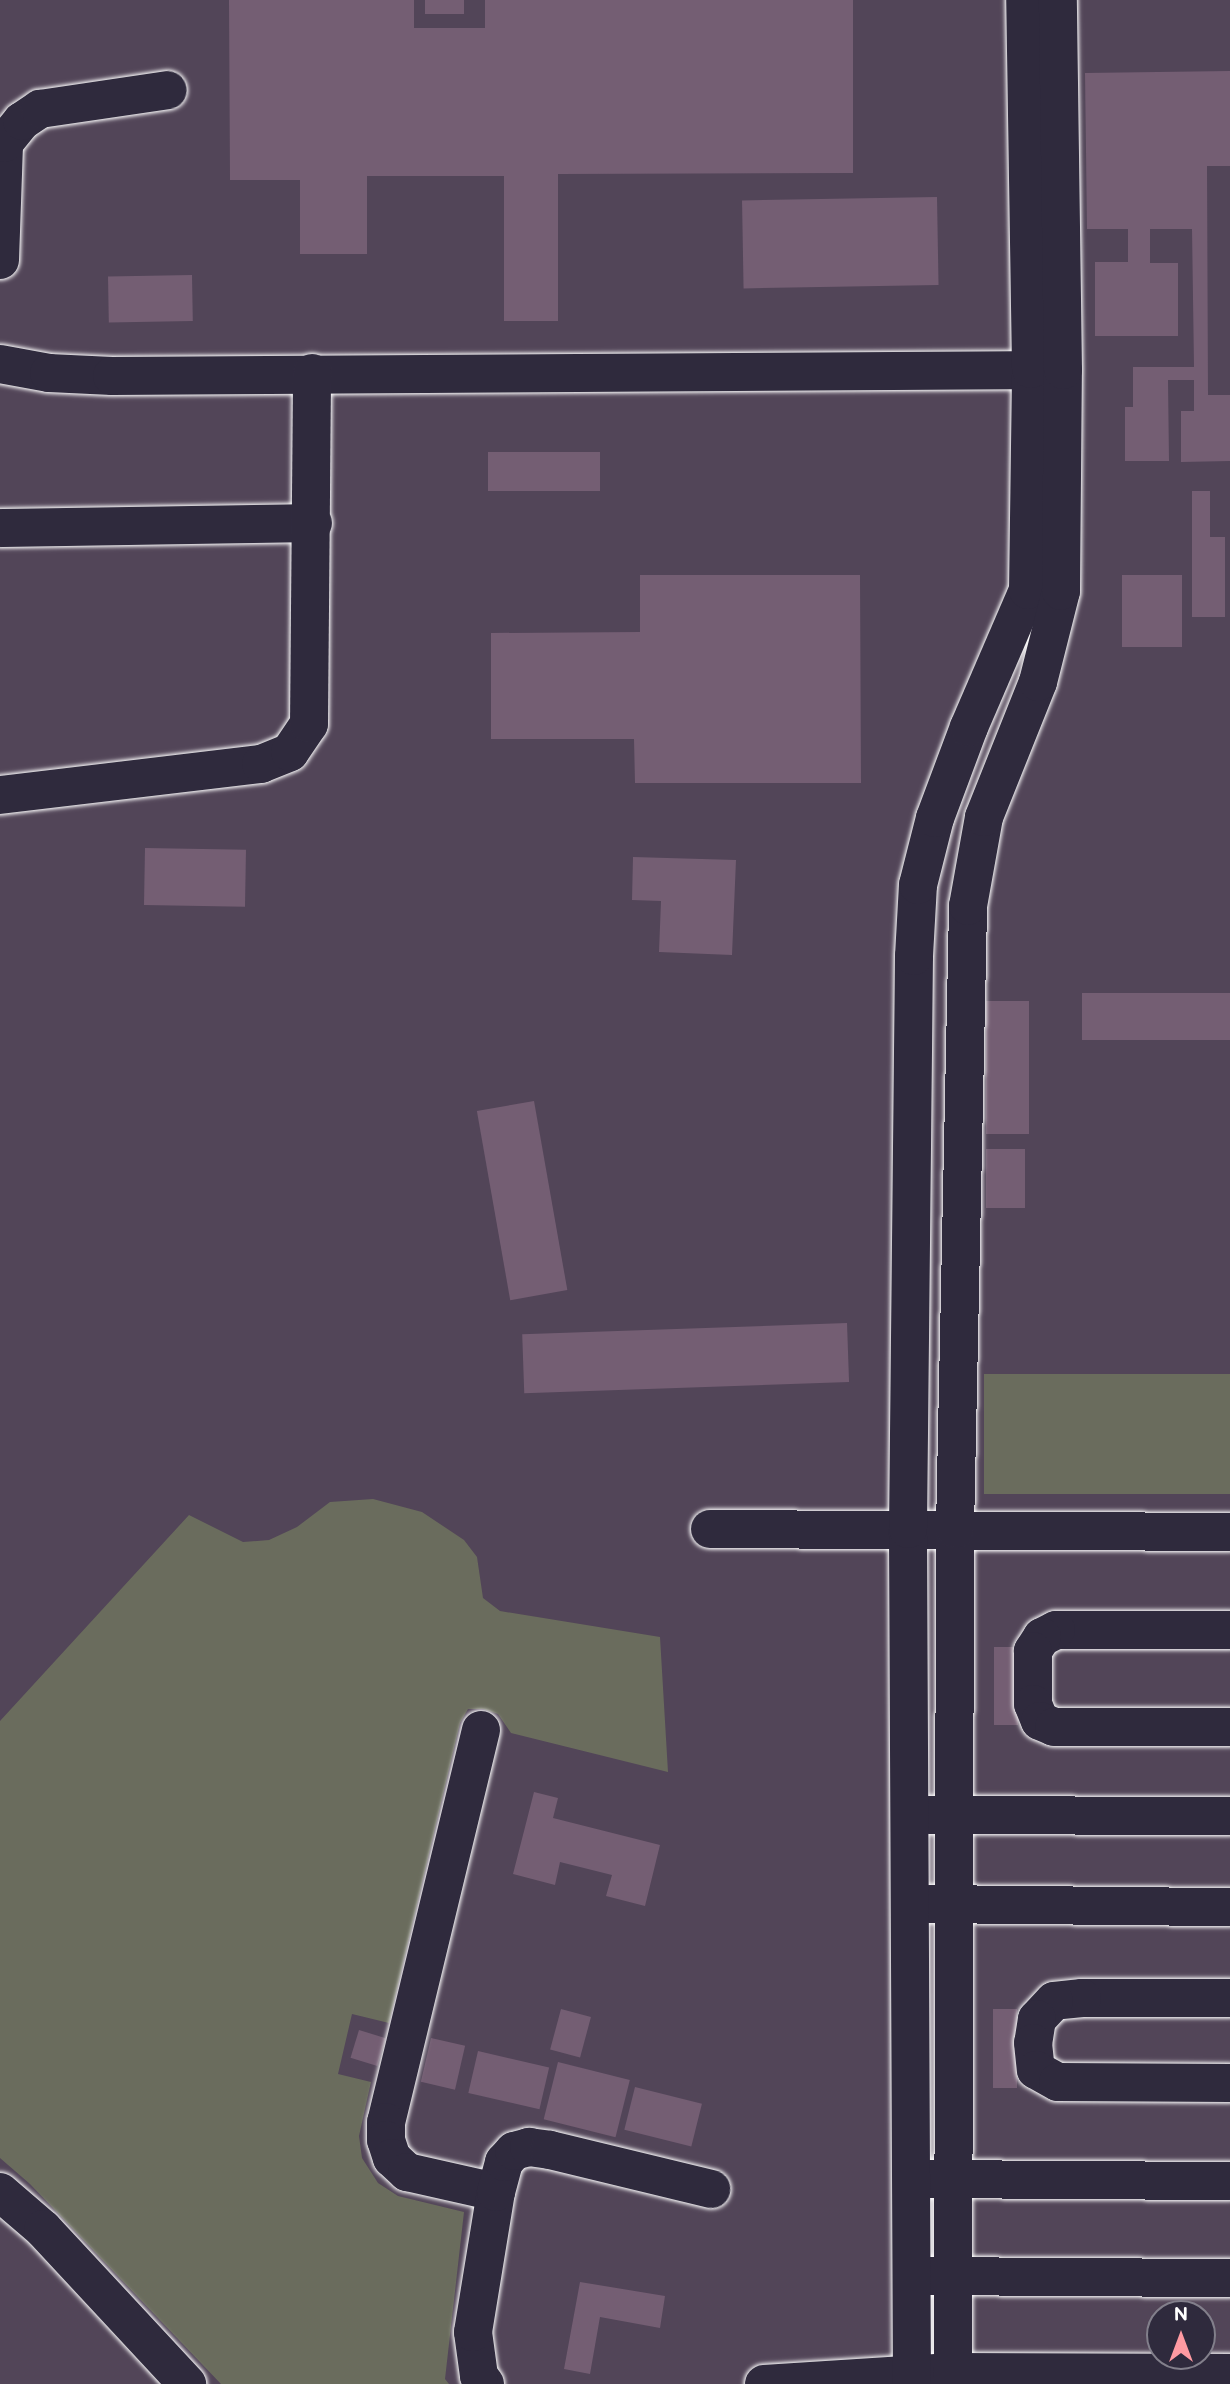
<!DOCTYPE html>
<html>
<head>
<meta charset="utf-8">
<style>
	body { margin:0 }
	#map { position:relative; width:1230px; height:2384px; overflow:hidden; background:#443a4d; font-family:"Balsamiq Sans",sans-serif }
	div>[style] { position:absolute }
	.built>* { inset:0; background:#524558 }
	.green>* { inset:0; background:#6a6c5d; transform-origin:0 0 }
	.building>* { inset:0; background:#745e73; transform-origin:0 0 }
	.roads { filter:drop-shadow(0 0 2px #fff) drop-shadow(0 0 2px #fff) }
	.minor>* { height:38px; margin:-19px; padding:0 19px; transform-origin:19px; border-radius:19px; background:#2f2a3d }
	span { translate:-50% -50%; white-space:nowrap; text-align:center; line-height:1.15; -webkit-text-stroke:7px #2f2a3d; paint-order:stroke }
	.north { position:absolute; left:1146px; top:2300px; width:70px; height:70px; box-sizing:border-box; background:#2f2a3d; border:2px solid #827f8b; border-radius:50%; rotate:0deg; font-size:19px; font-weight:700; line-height:28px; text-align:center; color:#fff }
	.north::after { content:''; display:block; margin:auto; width:24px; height:32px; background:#ff9aa2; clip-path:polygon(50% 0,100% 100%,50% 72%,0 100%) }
</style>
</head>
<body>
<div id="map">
	<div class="built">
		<i style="clip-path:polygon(evenodd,0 0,1230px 0,1230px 2384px,0 2384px,0 0,1160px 2314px,1202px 2314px,1202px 2356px,1160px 2356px,1160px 2314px)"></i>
	</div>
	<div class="green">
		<i style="left:1230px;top:1374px;width:120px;height:246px;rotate:90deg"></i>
		<i style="clip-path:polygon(373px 1499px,422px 1512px,464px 1540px,477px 1557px,483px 1598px,500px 1611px,660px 1637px,668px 1772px,511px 1733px,498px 1714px,483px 1709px,468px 1709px,460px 1723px,389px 2023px,352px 2014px,338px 2074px,371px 2082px,359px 2136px,362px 2158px,378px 2183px,398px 2196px,464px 2212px,445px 2379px,449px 2384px,221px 2384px,30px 2184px,0 2158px,0 1721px,189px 1515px,243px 1542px,269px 1540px,297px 1527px,330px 1502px)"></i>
	</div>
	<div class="building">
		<i style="clip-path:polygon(229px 0,414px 0,414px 28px,485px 28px,485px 0,853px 0,853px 173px,558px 174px,558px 321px,504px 321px,504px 176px,367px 176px,367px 254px,300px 254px,300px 180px,230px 180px)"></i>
		<i style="left:425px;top:0;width:39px;height:14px"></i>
		<i style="clip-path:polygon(1230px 71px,1230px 166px,1207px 166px,1208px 395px,1230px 395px,1230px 461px,1181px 462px,1181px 411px,1194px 411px,1194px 380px,1168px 380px,1169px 461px,1125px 461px,1125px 407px,1133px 407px,1133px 367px,1194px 367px,1192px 229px,1150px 229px,1150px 263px,1178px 263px,1178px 336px,1095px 336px,1095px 262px,1128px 262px,1128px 229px,1087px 229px,1085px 73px)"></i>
		<i style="left:937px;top:197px;width:88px;height:195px;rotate:89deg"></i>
		<i style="left:192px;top:275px;width:46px;height:84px;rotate:89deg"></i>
		<i style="left:488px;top:452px;width:112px;height:39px"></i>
		<i style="clip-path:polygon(1192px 491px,1210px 491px,1210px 537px,1225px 537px,1225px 617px,1192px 617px)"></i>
		<i style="clip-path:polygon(640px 575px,860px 575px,861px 783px,635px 783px,634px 739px,491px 739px,491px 633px,640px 632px)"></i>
		<i style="left:1122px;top:575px;width:60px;height:72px"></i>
		<i style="left:145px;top:848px;width:101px;height:57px;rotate:1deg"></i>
		<i style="clip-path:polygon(633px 857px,736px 860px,732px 955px,659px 952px,661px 901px,632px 900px)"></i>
		<i style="left:1082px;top:993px;width:148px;height:47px"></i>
		<i style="left:986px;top:1001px;width:43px;height:133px"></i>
		<i style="left:534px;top:1101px;width:192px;height:58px;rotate:80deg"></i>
		<i style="left:986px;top:1149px;width:39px;height:59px"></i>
		<i style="left:847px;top:1323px;width:59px;height:325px;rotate:88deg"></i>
		<i style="left:994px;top:1647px;width:24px;height:78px"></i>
		<i style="clip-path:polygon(534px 1792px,558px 1798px,553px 1818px,660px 1845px,645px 1906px,606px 1896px,612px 1875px,560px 1862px,555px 1885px,513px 1874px)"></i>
		<i style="left:561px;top:2009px;width:31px;height:42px;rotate:15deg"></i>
		<i style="left:993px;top:2009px;width:24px;height:79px"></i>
		<i style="left:359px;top:2030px;width:28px;height:29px;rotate:17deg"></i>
		<i style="left:431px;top:2038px;width:35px;height:45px;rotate:13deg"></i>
		<i style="left:478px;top:2051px;width:73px;height:43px;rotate:13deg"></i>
		<i style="left:558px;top:2062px;width:74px;height:59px;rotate:14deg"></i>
		<i style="left:635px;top:2087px;width:69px;height:44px;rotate:14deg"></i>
		<i style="clip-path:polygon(580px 2282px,665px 2296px,660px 2328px,600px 2317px,590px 2374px,564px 2369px)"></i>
	</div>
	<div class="roads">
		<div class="minor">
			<i style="left:0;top:260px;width:117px;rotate:-88deg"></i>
			<i style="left:4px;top:143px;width:28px;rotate:-51deg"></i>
			<i style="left:22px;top:121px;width:22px;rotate:-34deg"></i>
			<i style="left:40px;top:109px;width:129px;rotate:-8.4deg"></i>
			<i style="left:0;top:364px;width:50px;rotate:10.4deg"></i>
			<i style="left:49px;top:373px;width:63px;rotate:2.7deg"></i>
			<i style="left:112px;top:376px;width:945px;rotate:-0.36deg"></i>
			<i style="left:0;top:528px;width:313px;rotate:-0.9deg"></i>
			<i style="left:0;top:795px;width:263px;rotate:-6.8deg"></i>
			<i style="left:261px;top:764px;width:31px;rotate:-22deg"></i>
			<i style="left:290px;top:752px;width:34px;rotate:-56deg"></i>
			<i style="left:309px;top:724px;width:351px;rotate:-89.5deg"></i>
			<i style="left:710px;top:1529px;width:520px;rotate:0.33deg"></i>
			<i style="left:1230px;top:1630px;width:174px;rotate:180deg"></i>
			<i style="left:1056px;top:1630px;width:16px;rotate:153deg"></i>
			<i style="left:1042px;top:1637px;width:17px;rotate:123deg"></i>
			<i style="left:1033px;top:1651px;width:53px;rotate:90deg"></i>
			<i style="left:1033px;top:1704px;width:18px;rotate:68deg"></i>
			<i style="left:1040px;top:1721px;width:15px;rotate:23deg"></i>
			<i style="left:1054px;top:1727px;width:176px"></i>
			<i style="left:481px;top:1730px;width:403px;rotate:103.6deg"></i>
			<i style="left:386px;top:2122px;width:18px;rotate:90deg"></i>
			<i style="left:386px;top:2140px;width:19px;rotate:72deg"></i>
			<i style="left:392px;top:2158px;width:21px;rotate:43deg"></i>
			<i style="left:407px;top:2172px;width:91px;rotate:12.7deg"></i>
			<i style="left:929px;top:1815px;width:301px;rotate:0.2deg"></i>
			<i style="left:929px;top:1904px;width:301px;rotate:0.6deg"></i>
			<i style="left:1230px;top:1998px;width:148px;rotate:180deg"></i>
			<i style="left:1082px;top:1998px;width:28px;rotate:174deg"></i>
			<i style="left:1054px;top:2001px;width:25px;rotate:133deg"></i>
			<i style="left:1037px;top:2019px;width:24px;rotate:99deg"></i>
			<i style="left:1033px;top:2043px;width:27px;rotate:84deg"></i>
			<i style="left:1036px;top:2070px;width:25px;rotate:29deg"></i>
			<i style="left:1058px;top:2082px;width:172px;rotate:0.3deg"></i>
			<i style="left:929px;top:2179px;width:301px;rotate:0.4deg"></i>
			<i style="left:0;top:2192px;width:57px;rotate:40.7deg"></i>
			<i style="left:43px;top:2229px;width:212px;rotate:47.1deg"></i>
			<i style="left:926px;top:2276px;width:304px;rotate:0.4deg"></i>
			<i style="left:485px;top:2384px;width:10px;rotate:-127deg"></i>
			<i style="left:479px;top:2376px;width:44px;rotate:-97.8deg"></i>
			<i style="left:473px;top:2332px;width:142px;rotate:-80.7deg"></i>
			<i style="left:496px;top:2192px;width:31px;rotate:-75deg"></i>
			<i style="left:504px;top:2162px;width:15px;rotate:-48deg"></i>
			<i style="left:514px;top:2151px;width:16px;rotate:-15deg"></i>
			<i style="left:529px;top:2147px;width:21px;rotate:8deg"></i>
			<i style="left:550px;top:2150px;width:166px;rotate:13.6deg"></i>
			<i style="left:764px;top:2384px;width:188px;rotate:-3.7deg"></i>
			<i style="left:952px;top:2372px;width:278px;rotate:0.2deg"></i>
			<i style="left:912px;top:2384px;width:855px;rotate:-90.27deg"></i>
			<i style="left:908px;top:1529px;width:573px;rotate:-89.4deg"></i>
			<i style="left:914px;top:956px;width:71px;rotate:-86.8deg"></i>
			<i style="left:918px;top:885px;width:69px;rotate:-75.8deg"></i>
			<i style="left:935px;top:818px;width:97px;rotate:-69.5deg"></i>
			<i style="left:969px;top:727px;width:149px;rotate:-66.7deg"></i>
			<i style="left:1028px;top:590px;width:221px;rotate:-89.2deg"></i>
			<i style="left:1031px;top:369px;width:369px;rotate:-90.9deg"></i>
			<i style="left:953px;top:2384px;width:855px;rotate:-89.87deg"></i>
			<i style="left:955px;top:1529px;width:623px;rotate:-88.8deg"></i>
			<i style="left:968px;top:906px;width:90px;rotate:-79.8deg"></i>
			<i style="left:984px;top:817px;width:145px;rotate:-68.2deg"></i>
			<i style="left:1038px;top:682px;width:94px;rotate:-75.8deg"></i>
			<i style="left:1061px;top:591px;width:221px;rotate:-89.5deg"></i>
			<i style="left:1063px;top:370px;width:370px;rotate:-90.8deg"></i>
		</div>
	</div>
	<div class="north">N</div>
</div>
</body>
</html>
